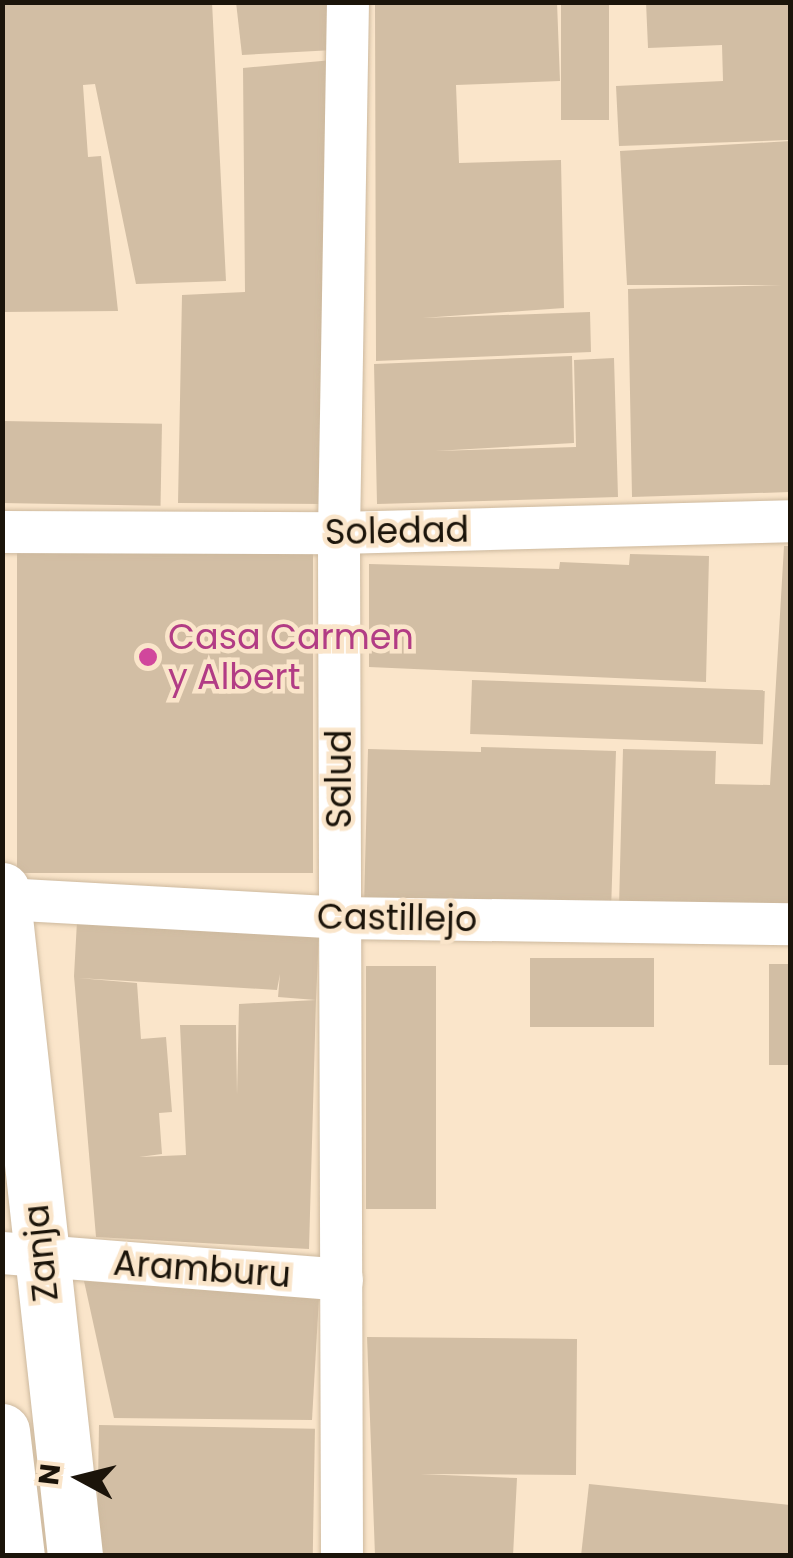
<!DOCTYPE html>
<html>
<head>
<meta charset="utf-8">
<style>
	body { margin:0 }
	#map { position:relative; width:793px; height:1558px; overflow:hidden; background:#fae5ca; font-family:Poppins,sans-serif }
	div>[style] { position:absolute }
	.building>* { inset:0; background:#d2bea4; transform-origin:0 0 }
	.roads { filter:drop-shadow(0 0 2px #cdb99e) drop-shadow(0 0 2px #cdb99e) }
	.street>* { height:42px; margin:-21px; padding:0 21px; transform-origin:21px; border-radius:21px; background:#fff }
	.secondary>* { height:55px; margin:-27.5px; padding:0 27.5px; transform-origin:27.5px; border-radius:27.5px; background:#fff }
	.dots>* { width:28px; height:28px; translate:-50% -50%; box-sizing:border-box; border:5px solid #fae5ca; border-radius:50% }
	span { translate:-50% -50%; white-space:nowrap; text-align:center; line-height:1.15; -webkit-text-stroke:9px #fae5ca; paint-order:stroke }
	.street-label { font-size:35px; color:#1b140a }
	.hotel-label { font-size:35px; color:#b23c85 }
	.left { translate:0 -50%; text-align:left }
	.frame { position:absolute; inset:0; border:5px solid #1b140a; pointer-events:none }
	.north { position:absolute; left:30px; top:1428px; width:100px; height:100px; -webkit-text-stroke:8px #fae5ca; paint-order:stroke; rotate:277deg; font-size:28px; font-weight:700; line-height:40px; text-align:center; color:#1b140a }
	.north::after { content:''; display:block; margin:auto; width:35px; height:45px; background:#1b140a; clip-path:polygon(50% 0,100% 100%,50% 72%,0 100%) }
</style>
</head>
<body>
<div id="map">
	<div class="building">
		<i style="clip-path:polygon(2px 2px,212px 2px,226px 281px,136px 284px,95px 84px,83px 85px,88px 157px,101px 156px,118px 311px,2px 312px)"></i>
		<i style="clip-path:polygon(236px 2px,337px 2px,334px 50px,242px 55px)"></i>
		<i style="clip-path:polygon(375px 2px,557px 2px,560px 81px,456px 85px,459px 163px,561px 160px,564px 308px,422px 318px,590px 312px,591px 352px,376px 361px)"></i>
		<i style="left:561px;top:2px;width:48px;height:118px"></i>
		<i style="clip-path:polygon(646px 2px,790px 2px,790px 140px,619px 146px,616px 86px,723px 81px,722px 45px,648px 48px)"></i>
		<i style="clip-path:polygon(333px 60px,324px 504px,178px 503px,182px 295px,245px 292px,243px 68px)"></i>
		<i style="clip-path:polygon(790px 141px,790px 492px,632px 497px,628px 289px,782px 285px,627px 285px,620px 151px)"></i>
		<i style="clip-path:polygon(572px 356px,574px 443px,435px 451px,576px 447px,574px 360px,614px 358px,618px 497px,377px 504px,374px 364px)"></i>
		<i style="left:2px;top:421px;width:160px;height:82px;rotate:1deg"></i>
		<i style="clip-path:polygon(784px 546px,790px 546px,790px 911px,619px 907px,623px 749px,716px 751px,715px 784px,770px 785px)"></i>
		<i style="left:313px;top:548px;width:325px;height:296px;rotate:90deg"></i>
		<i style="clip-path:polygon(630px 554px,709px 556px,706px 682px,369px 667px,369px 564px,559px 569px,560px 562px,629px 565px)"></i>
		<i style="left:472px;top:680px;width:293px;height:54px;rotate:2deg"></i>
		<i style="clip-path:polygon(481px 747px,616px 751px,611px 912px,364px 906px,368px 749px,481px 752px)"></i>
		<i style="clip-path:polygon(77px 921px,319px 933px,316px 1000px,278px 997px,280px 974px,277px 990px,78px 978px,137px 983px,141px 1039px,166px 1037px,172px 1112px,159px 1113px,162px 1154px,139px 1157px,186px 1155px,180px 1025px,236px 1025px,237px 1095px,239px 1004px,316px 1000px,309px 1249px,96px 1237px,74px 976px)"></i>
		<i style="left:530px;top:958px;width:124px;height:69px"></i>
		<i style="left:769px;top:964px;width:21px;height:101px"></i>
		<i style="left:366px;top:966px;width:70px;height:243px"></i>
		<i style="clip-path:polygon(84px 1281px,319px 1297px,312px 1420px,114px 1418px)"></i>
		<i style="clip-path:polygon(367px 1337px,577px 1339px,576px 1475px,420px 1474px,517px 1478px,513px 1556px,375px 1556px)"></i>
		<i style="left:99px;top:1425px;width:216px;height:133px;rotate:1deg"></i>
		<i style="clip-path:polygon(589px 1484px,790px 1505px,790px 1556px,581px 1556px)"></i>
	</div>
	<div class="roads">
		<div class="street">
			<i style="left:2px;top:532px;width:337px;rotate:0.2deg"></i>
			<i style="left:339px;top:533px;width:451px;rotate:-1.5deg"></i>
			<i style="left:4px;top:899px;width:337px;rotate:3.2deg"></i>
			<i style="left:340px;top:918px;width:450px;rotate:0.8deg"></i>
			<i style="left:2px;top:1253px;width:341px;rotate:4.5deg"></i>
			<i style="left:342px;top:1556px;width:1023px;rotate:-90.17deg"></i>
			<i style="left:339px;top:533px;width:531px;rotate:-89.03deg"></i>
		</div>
		<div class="secondary">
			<i style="left:2px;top:890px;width:670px;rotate:83.74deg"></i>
			<i style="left:2px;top:1431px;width:126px;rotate:83.2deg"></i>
		</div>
	</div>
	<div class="dots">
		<i style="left:148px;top:657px;background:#d1479c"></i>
	</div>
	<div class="street-label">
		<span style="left:397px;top:531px;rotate:-1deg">Soledad</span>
		<span style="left:339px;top:779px;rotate:-90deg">Salud</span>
		<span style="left:397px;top:918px;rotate:1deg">Castillejo</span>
		<span style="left:41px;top:1253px;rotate:-96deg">Zanja</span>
		<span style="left:202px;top:1269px;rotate:4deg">Aramburu</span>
	</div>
	<div class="hotel-label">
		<span class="left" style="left:168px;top:657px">Casa Carmen<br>y Albert</span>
	</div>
	<div class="frame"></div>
	<div class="north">N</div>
</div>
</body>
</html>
